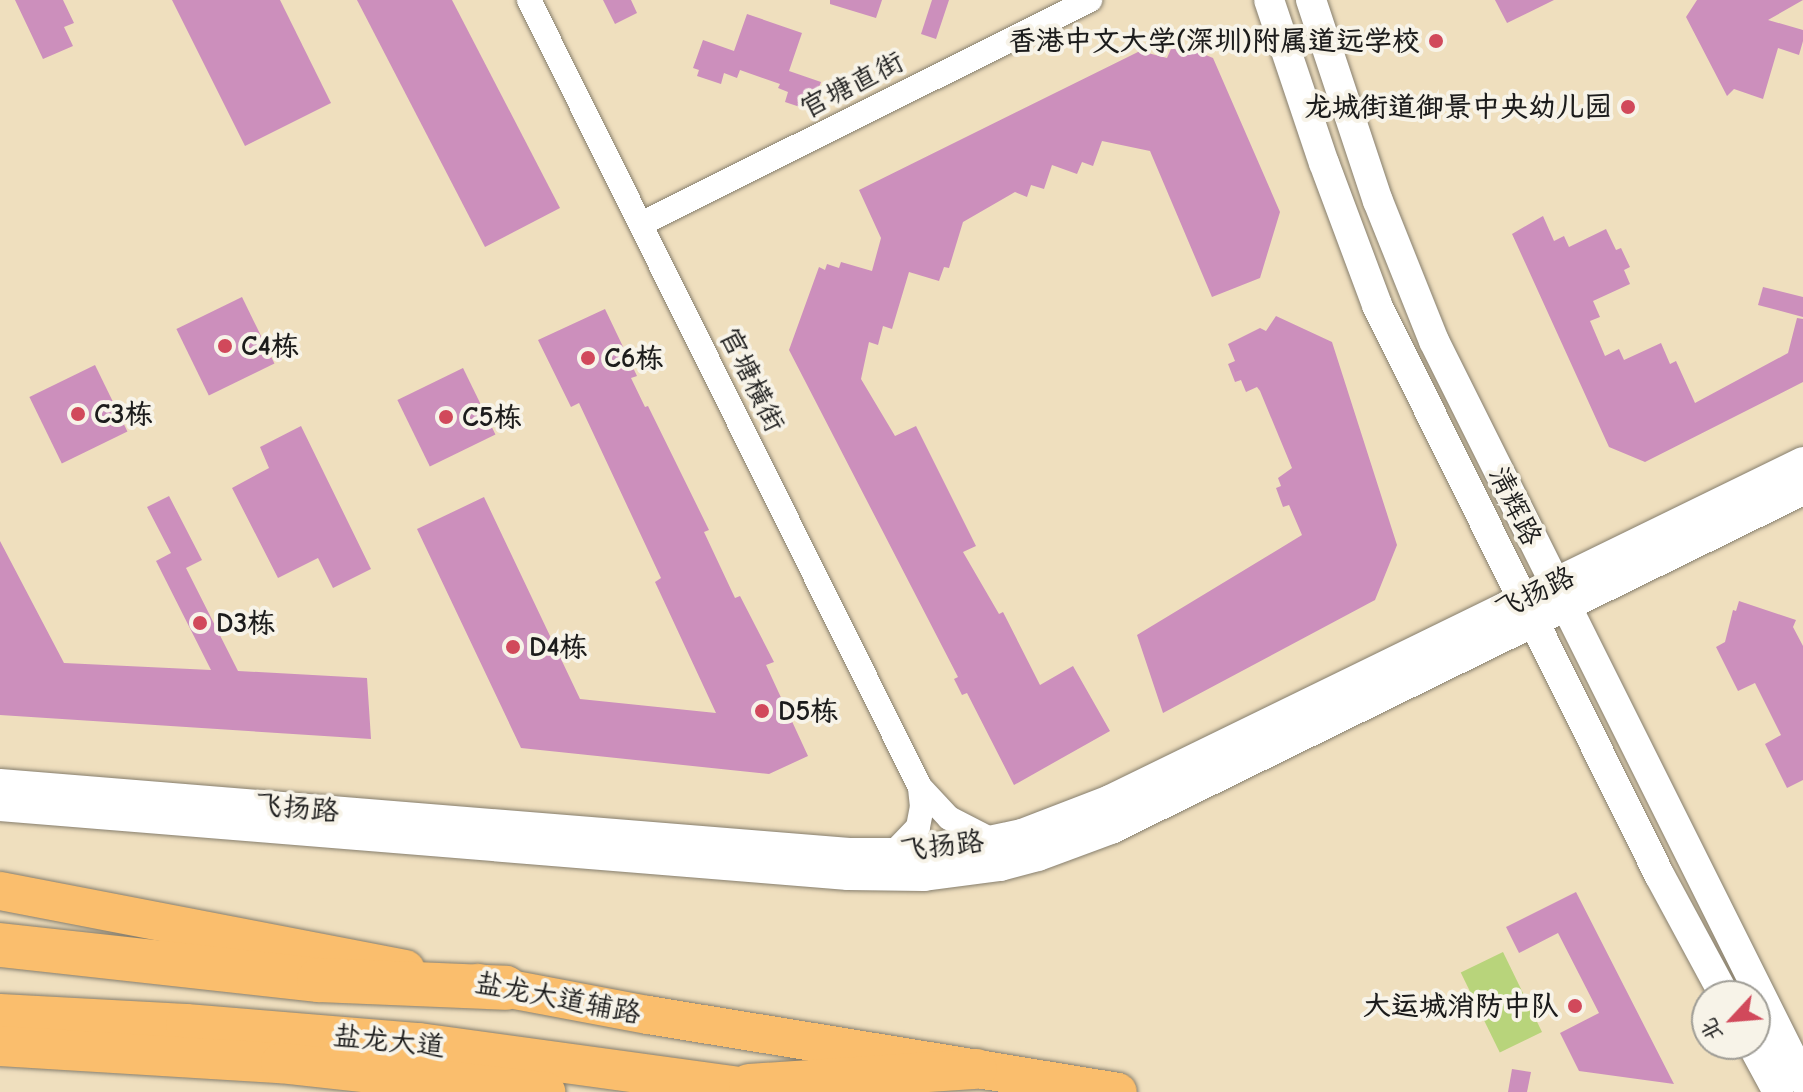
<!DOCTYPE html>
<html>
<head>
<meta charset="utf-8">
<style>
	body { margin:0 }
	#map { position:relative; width:1803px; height:1092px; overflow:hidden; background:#efdfbe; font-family:"Comic Neue","LXGW WenKai TC",sans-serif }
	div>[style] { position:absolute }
	.green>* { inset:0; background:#b8d47b; transform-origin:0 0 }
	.building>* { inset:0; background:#cc8fbc; transform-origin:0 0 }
	.roads { filter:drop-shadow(0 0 2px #867e6d) drop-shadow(0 0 2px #867e6d) }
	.minor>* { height:24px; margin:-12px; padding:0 12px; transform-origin:12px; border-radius:12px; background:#fff }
	.tertiary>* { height:30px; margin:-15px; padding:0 15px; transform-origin:15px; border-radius:15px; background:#fff }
	.primary>* { height:38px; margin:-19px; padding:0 19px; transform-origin:19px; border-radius:19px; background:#fabe6d }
	.trunk>* { height:40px; margin:-20px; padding:0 20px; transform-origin:20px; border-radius:20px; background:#fabe6d }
	.motorway>* { height:44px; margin:-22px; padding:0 22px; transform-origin:22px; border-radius:22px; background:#fabe6d }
	.dots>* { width:22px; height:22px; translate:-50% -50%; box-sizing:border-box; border:4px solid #f7f3e8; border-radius:50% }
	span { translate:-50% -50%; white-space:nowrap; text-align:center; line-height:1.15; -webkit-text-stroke:8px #f7f3e8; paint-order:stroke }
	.poi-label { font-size:28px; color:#1c1c1c; font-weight:700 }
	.right { translate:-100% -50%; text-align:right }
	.left { translate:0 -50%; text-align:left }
	.street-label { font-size:28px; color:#1c1c1c }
	.north { position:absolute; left:1691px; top:980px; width:80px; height:80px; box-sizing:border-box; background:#f7f3e8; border:2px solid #9f9d96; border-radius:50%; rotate:244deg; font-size:22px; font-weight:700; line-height:32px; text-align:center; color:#1c1c1c }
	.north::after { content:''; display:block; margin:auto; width:28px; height:36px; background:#d1495b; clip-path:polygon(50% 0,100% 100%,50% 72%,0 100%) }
</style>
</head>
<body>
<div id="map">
	<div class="green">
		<i style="left:1503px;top:952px;width:89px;height:47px;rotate:64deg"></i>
	</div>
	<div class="building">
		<i style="clip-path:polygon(15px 0,63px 0,74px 23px,64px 27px,73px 46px,43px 59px)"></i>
		<i style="clip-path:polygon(172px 0,280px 0,331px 103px,245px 146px)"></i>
		<i style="clip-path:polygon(357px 0,452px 0,560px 208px,485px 247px)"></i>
		<i style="clip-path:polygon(603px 0,631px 0,637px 13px,615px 24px)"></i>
		<i style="clip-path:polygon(830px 0,882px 0,876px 18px,830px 4px)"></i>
		<i style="clip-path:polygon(932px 0,949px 0,936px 39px,921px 34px)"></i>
		<i style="clip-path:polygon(1495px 0,1554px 0,1507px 23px)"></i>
		<i style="clip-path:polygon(1697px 0,1803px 0,1768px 20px,1803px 30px,1803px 41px,1799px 55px,1778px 48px,1763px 99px,1734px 89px,1727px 96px,1686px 17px)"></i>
		<i style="clip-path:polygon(747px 14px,802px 33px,789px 71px,821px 82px,813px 105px,808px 103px,806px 109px,785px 102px,788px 92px,778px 88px,780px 84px,740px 70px,737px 78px,724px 73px,721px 84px,697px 76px,699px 70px,693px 68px,703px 40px,734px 51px)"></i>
		<i style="clip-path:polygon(1174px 42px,1213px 58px,1280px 212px,1260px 278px,1212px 297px,1150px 151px,1102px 141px,1093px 166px,1082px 162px,1077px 174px,1052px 165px,1044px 189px,1031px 185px,1027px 197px,1015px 192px,963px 222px,949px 268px,944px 267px,939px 281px,909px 272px,892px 329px,883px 326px,878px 345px,869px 342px,861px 379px,895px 436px,916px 426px,976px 546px,963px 552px,999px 614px,1003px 612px,1040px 685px,1073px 666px,1110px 731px,1014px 785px,967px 693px,962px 695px,954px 679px,958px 677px,789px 350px,819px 267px,825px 270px,827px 264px,839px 268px,841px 262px,872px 271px,881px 238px,859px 190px,1140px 51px,1167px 58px)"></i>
		<i style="clip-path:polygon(1543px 216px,1554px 241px,1564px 236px,1569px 247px,1606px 229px,1616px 250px,1621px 248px,1630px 267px,1624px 270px,1630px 284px,1593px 301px,1600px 317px,1590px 321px,1605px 356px,1619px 349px,1624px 360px,1661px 343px,1670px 364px,1676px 361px,1695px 403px,1788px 353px,1797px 318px,1803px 319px,1803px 382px,1645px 462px,1609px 447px,1512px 234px)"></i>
		<i style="clip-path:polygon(1763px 287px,1803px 297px,1803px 317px,1758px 305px)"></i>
		<i style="left:242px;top:297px;width:74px;height:73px;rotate:64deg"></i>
		<i style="clip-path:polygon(605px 309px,637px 376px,631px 378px,645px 407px,648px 406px,709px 530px,704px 532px,735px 598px,740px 596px,774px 662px,766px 665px,808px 756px,769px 774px,521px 748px,417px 529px,484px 497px,580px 699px,716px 713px,655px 582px,661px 578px,579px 403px,571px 407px,538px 340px)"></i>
		<i style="clip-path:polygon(1276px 316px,1332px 342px,1397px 545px,1375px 600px,1163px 713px,1137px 635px,1302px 535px,1289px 505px,1283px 507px,1276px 488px,1281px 486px,1278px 478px,1292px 468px,1260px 391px,1257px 387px,1246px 392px,1241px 380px,1235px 382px,1228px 364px,1235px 361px,1228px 344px,1260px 328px,1266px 331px)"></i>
		<i style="left:95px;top:365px;width:74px;height:73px;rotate:64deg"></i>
		<i style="left:463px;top:368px;width:74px;height:73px;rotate:64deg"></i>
		<i style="clip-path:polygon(301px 426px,371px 569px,333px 588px,318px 558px,278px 578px,232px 488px,269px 468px,260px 447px)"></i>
		<i style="clip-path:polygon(169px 496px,202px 560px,186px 568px,238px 671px,367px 678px,371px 739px,0 715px,0 541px,64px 663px,211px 670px,156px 561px,171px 553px,147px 507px)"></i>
		<i style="clip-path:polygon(1739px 601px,1796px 620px,1793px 627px,1803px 646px,1803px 780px,1787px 788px,1765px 744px,1781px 735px,1755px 683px,1738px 691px,1716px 647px,1725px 642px,1733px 610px,1736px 611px)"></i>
		<i style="clip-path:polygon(1576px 892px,1674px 1084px,1579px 1071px,1560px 1033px,1599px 1013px,1558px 933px,1519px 953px,1506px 927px)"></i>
		<i style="clip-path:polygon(1512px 1069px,1531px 1072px,1527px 1092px,1508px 1092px)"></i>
	</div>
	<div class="roads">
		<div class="minor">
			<i style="left:529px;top:0;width:879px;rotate:63.58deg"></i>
			<i style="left:920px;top:787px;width:42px;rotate:46.9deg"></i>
			<i style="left:949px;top:818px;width:48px;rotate:27.1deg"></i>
			<i style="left:641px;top:224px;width:502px;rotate:-26.51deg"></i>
			<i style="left:893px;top:853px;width:36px;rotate:-46deg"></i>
			<i style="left:918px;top:827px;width:20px;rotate:-79deg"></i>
			<i style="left:922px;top:807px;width:20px;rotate:-96deg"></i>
		</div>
		<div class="tertiary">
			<i style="left:1269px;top:0;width:172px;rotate:71.4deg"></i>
			<i style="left:1324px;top:163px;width:152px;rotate:69.5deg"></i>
			<i style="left:1377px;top:305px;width:637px;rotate:63.64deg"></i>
			<i style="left:1660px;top:876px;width:136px;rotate:61.6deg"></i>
			<i style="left:1311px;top:0;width:212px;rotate:71.6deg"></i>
			<i style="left:1378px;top:201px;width:151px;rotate:68.2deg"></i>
			<i style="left:1434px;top:341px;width:826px;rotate:63.47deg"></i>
			<i style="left:0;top:784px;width:852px;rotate:4.65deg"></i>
			<i style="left:849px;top:853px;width:44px"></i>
			<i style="left:893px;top:853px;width:88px;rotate:-6.6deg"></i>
			<i style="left:980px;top:843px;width:43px;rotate:-12.1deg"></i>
			<i style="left:1022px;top:834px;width:94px;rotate:-21.1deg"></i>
			<i style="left:1110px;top:800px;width:771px;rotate:-26deg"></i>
			<i style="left:0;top:806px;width:851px;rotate:4.65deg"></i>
			<i style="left:848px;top:875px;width:76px;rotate:0.8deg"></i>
			<i style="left:924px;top:876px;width:77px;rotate:-7.5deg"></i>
			<i style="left:1000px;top:866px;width:39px;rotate:-15deg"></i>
			<i style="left:1038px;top:856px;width:78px;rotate:-20.3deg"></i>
			<i style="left:1111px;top:829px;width:771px;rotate:-26.1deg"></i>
			<i style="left:1752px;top:1044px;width:55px;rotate:61.6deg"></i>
		</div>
		<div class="primary">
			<i style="left:0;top:891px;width:413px;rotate:10.9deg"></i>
			<i style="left:478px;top:983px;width:173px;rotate:10.7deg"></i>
			<i style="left:648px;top:1015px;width:476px;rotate:9.3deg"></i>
		</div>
		<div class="trunk">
			<i style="left:0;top:1014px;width:186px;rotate:3.1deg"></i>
			<i style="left:186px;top:1024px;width:234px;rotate:4.7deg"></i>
			<i style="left:419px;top:1043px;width:361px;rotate:7.8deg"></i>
			<i style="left:0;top:1046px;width:282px;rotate:3.5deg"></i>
			<i style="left:281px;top:1063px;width:266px;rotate:6.3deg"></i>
			<i style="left:749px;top:1084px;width:228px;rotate:-3.8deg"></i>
		</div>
		<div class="motorway">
			<i style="left:0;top:945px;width:321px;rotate:6.3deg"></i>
			<i style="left:319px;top:980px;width:187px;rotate:2.4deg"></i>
		</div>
	</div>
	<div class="dots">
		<i style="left:1436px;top:41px;background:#d1495b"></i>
		<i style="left:1628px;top:107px;background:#d1495b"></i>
		<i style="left:225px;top:346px;background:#d1495b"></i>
		<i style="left:588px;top:358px;background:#d1495b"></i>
		<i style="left:78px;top:414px;background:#d1495b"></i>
		<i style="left:446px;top:417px;background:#d1495b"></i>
		<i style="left:200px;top:623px;background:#d1495b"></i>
		<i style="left:513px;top:647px;background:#d1495b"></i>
		<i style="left:762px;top:711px;background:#d1495b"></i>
		<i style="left:1575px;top:1006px;background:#d1495b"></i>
	</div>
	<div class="poi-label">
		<span class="right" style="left:1420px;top:41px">香港中文大学(深圳)附属道远学校</span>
		<span class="right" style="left:1612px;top:107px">龙城街道御景中央幼儿园</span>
		<span class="left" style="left:241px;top:346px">C4栋</span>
		<span class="left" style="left:604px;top:358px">C6栋</span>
		<span class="left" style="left:94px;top:414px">C3栋</span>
		<span class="left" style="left:462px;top:417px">C5栋</span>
		<span class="left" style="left:216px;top:623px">D3栋</span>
		<span class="left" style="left:529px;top:647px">D4栋</span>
		<span class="left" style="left:778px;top:711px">D5栋</span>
		<span class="right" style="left:1559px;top:1006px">大运城消防中队</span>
	</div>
	<div class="street-label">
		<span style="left:852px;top:85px;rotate:-27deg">官塘直街</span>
		<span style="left:752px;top:380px;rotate:64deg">官塘横街</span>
		<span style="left:1515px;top:506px;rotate:64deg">清辉路</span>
		<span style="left:1535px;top:593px;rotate:-26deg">飞扬路</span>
		<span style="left:297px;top:808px;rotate:5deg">飞扬路</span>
		<span style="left:942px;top:846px;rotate:-7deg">飞扬路</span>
		<span style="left:558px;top:998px;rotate:11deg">盐龙大道辅路</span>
		<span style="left:389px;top:1041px;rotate:6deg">盐龙大道</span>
	</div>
	<div class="north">北</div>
</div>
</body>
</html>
